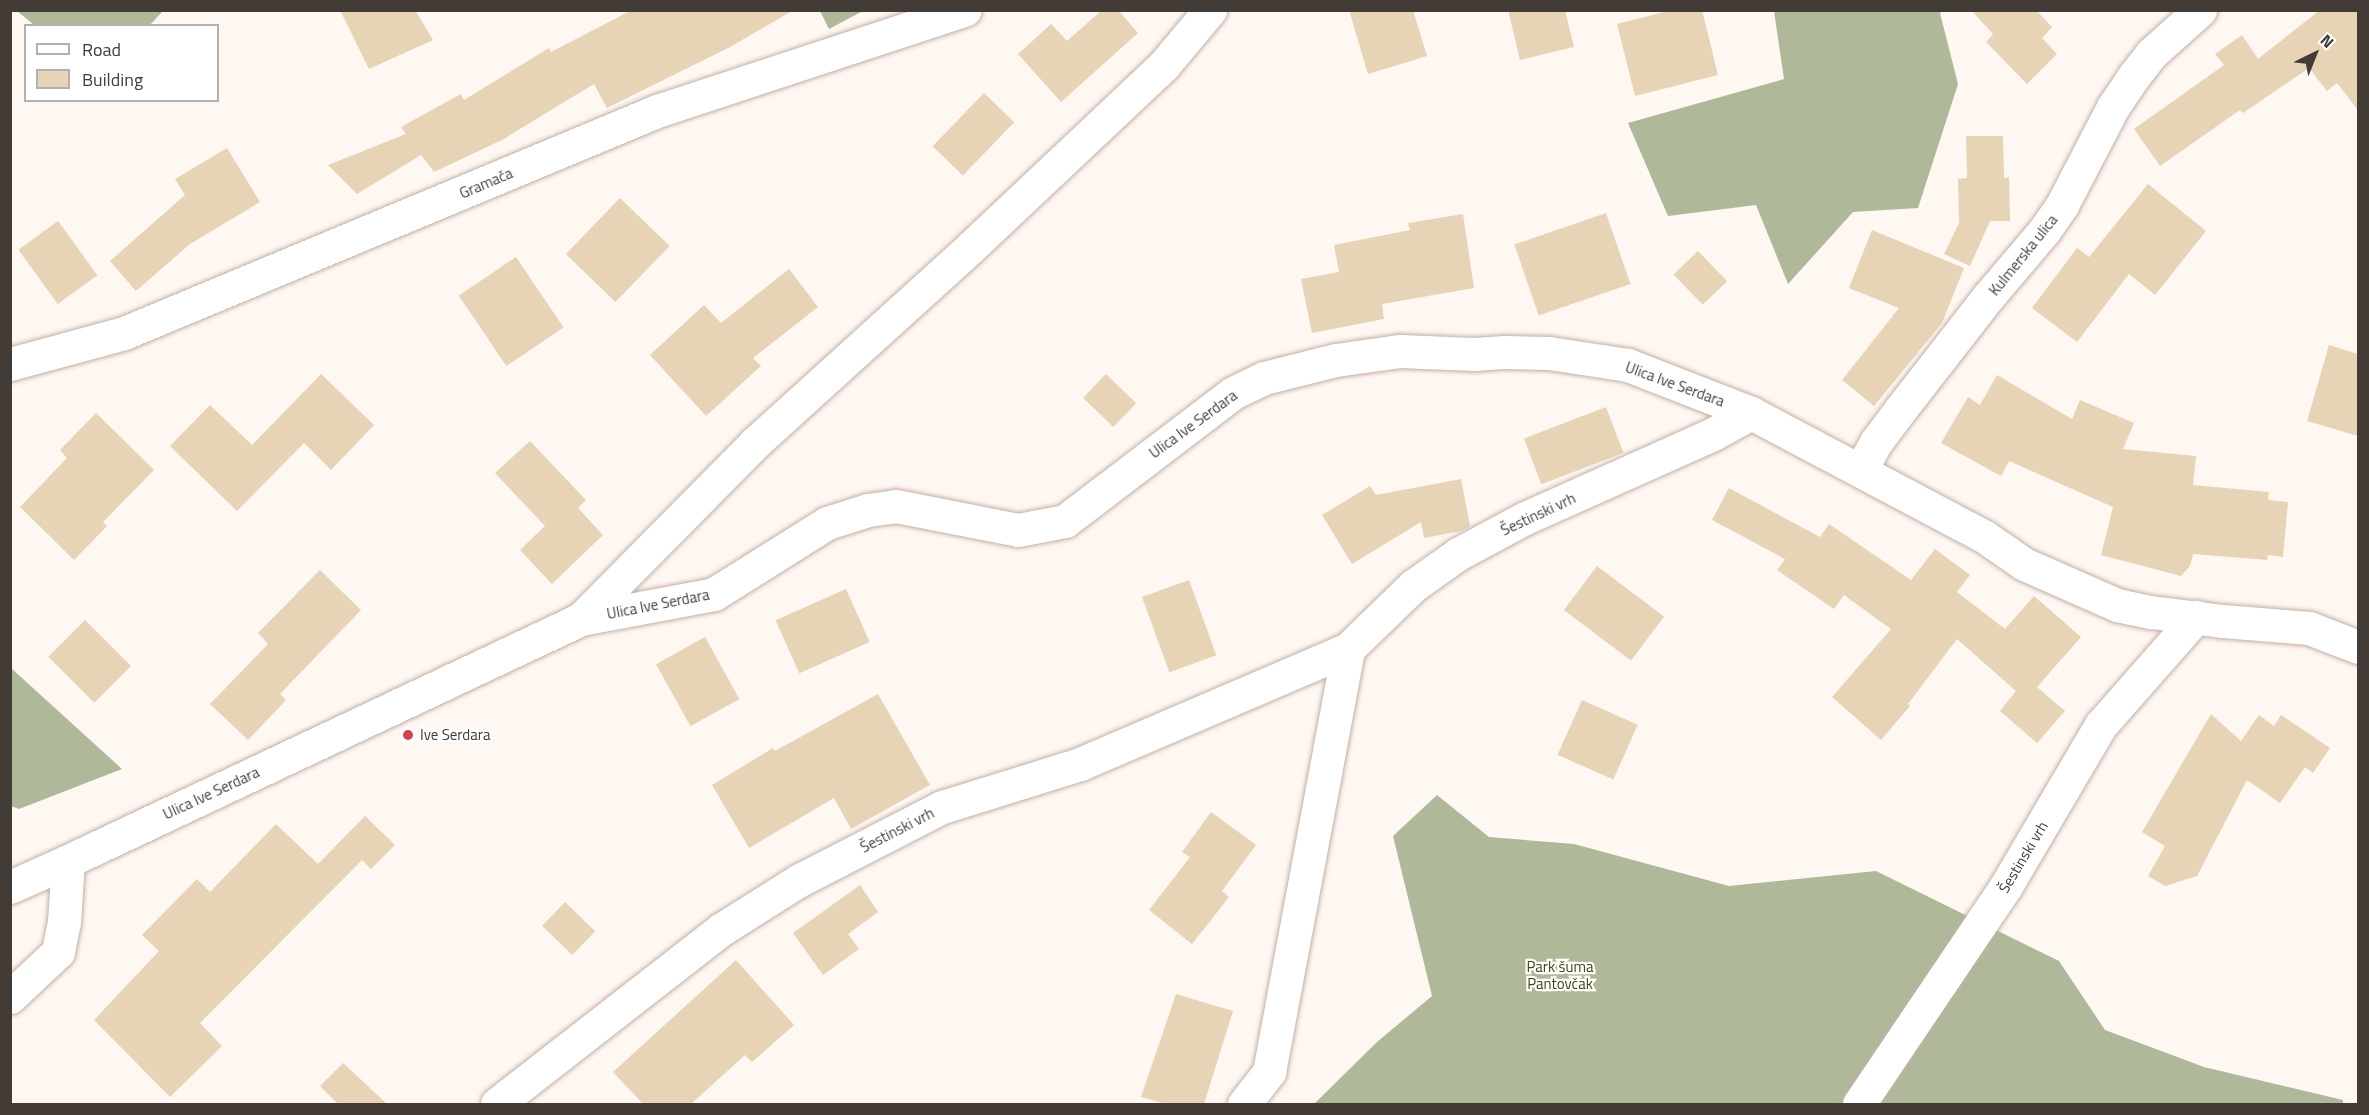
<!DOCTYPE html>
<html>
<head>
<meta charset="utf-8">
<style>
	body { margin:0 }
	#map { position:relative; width:2369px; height:1115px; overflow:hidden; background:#fff7f2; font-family:"Titillium Web",sans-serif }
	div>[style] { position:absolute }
	.forest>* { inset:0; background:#afb899 }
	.building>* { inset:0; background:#e7d3b6; transform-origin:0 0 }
	.roads { filter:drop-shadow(0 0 2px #c2b0a5) drop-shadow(0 0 2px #c2b0a5) }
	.minor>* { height:33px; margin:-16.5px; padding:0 16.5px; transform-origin:16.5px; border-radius:16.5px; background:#fff }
	.dots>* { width:16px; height:16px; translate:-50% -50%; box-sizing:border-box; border:3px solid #fff; border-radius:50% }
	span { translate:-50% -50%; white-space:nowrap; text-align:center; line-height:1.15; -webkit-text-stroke:4.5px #fff; paint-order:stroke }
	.street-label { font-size:15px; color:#423b36 }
	.poi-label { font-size:15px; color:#423b36 }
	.left { translate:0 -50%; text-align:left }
	.park-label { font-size:15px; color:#3b4613 }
	.frame { position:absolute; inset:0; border:12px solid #423b36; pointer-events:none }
	.legend { position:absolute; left:24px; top:24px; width:195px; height:78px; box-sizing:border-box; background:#fff; border:2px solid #b3b1af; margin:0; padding:8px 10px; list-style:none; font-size:18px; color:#423b36 }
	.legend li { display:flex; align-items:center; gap:12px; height:30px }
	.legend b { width:30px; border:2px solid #b3b1af }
	.north { position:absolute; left:2285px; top:24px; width:60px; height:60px; -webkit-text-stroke:4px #fff; paint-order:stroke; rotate:43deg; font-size:16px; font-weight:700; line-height:24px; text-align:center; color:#423b36 }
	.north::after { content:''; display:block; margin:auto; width:21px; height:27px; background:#423b36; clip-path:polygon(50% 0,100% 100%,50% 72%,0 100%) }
</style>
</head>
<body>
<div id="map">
	<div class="forest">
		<i style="clip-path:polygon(17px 11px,163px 11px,149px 26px,34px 25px)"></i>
		<i style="clip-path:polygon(820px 11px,863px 11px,829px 29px)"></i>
		<i style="clip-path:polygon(1774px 11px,1942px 11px,1940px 13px,1958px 84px,1918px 208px,1853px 212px,1788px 284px,1756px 205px,1668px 216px,1628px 123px,1784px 79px)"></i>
		<i style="clip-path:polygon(11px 668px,122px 769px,19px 809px,11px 806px)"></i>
		<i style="clip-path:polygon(1437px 795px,1489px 837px,1574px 844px,1729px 886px,1876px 871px,2059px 961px,2105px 1030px,2204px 1067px,2343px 1100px,2343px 1104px,1314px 1104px,1377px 1042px,1432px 996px,1393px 836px)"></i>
	</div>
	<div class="building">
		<i style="clip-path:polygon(340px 10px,415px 10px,433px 40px,369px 69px)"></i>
		<i style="clip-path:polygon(632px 10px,794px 10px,730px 47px,607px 108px,594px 84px,502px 140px,434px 172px,421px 155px,357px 194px,328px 165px,406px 134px,401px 127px,461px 94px,464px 100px,549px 48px,551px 52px)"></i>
		<i style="clip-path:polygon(1102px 10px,1118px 10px,1138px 33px,1061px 102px,1018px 54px,1051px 24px,1067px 41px)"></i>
		<i style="clip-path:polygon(1349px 10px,1413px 10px,1427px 56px,1368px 74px)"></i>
		<i style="clip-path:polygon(1508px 10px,1565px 10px,1574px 47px,1520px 60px)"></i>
		<i style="clip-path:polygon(1672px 10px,1702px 10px,1718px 75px,1635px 96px,1617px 24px)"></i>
		<i style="clip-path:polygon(1971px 10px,2036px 10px,2052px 27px,2042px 38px,2057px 54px,2027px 84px,1986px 42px,1993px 34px)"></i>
		<i style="clip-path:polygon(2320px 10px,2358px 10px,2358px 110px,2337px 83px,2327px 91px,2309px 68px,2243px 113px,2240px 110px,2160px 166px,2134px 129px,2224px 65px,2215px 54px,2242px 35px,2258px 59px)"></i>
		<i style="left:984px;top:93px;width:42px;height:74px;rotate:44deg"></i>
		<i style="clip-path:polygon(1966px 136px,2003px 136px,2004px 178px,2009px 177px,2010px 221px,1990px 221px,1970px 266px,1944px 254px,1959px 223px,1958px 179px,1967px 178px)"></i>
		<i style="clip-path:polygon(227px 148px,260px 202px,190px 244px,136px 291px,110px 261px,185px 195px,175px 179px)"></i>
		<i style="clip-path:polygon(2148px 184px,2206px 231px,2155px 295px,2129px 274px,2077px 342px,2032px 308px,2077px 248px,2089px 257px)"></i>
		<i style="left:620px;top:198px;width:69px;height:78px;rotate:44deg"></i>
		<i style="left:1606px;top:213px;width:75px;height:97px;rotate:71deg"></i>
		<i style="clip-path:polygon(1463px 214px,1474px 288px,1382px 304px,1384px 319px,1312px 333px,1301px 279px,1339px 272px,1334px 245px,1410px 230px,1408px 223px)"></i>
		<i style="left:58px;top:221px;width:67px;height:49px;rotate:54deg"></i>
		<i style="clip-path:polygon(1872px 230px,1964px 268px,1942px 323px,1874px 406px,1842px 380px,1899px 308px,1849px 288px)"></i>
		<i style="left:1698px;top:251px;width:42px;height:34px;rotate:46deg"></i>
		<i style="left:516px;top:257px;width:85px;height:69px;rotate:56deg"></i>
		<i style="clip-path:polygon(789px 269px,818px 307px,753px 358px,761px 366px,706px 416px,650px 355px,704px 305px,721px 323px)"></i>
		<i style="clip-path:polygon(2329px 345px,2358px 354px,2358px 436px,2307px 421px)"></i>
		<i style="clip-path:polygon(321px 374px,374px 425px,331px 470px,304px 443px,237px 511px,170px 446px,210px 405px,252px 445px)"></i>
		<i style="left:1106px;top:374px;width:42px;height:33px;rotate:44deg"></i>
		<i style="clip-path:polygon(1997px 375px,2072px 419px,2080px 400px,2134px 423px,2123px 449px,2196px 456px,2193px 485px,2269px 492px,2268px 500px,2288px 502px,2283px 557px,2268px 555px,2267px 560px,2193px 554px,2190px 566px,2181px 576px,2101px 555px,2113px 507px,2009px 461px,2001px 476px,1941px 443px,1968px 397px,1980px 405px)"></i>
		<i style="left:1606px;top:407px;width:49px;height:88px;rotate:69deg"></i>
		<i style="clip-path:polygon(96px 413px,154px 470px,103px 522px,107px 526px,74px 560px,20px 507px,67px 458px,60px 450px)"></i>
		<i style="clip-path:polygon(530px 441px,586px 500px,578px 508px,603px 535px,552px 584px,520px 550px,545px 526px,495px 473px)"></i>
		<i style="clip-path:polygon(1461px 479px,1470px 526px,1461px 531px,1424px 538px,1421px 522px,1352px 564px,1322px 515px,1370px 486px,1376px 495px)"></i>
		<i style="clip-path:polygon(1729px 488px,1820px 537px,1829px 524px,1911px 580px,1935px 549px,1970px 575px,1957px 592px,2005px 629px,2034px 596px,2081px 637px,2037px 687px,2065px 711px,2037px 743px,2000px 711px,2016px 691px,1957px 639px,1908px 704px,1910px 706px,1881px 740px,1832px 697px,1891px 629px,1844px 595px,1834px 609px,1777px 570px,1785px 559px,1712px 520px)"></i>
		<i style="left:1597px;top:566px;width:84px;height:55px;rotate:37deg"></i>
		<i style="clip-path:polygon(320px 570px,361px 610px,280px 694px,286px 700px,248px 740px,210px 704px,268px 644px,258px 633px)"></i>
		<i style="left:1189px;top:580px;width:80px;height:50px;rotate:70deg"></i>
		<i style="left:846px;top:589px;width:58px;height:77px;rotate:66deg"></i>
		<i style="left:85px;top:620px;width:65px;height:52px;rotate:45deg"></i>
		<i style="left:705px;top:637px;width:71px;height:56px;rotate:61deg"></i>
		<i style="clip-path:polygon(878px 694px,930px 785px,851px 829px,834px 798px,749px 848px,712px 785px,773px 748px,775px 751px)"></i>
		<i style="left:1582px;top:700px;width:61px;height:60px;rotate:24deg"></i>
		<i style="clip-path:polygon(2211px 714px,2241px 741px,2259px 715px,2274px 726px,2281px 715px,2330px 748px,2313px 773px,2305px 767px,2280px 803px,2247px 780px,2197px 876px,2165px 886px,2148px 876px,2165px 846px,2142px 832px)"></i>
		<i style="clip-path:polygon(1211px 812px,1256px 845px,1222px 891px,1229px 897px,1192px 944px,1149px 910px,1190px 857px,1182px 852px)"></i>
		<i style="clip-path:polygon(365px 816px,395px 845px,371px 869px,362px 860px,200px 1023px,222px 1046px,170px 1097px,94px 1020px,159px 951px,142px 935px,197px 879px,210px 892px,276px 824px,318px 864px)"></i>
		<i style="clip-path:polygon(860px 885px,878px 912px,848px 934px,859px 949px,823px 975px,793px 933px)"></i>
		<i style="left:565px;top:902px;width:42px;height:33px;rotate:44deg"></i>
		<i style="clip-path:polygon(736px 960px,794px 1025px,752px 1062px,745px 1055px,691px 1104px,643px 1104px,613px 1072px)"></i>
		<i style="clip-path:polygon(1176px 994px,1233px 1011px,1204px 1104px,1166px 1104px,1141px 1097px)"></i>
		<i style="clip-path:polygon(343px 1063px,387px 1104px,338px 1104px,320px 1086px)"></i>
	</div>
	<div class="roads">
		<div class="minor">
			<i style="left:10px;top:364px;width:118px;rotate:-15.2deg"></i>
			<i style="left:124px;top:333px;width:577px;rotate:-22.61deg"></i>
			<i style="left:657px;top:111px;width:324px;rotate:-18.2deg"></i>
			<i style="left:1861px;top:469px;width:31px;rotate:-61deg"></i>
			<i style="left:1876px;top:442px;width:40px;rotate:-53deg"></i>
			<i style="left:1900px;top:410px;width:143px;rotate:-52.1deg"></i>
			<i style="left:1988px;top:297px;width:87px;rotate:-49.7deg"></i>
			<i style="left:2044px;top:231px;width:32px;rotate:-55deg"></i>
			<i style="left:2062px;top:205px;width:110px;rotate:-62.5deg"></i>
			<i style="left:2113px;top:107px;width:37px;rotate:-56deg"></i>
			<i style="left:2134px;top:76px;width:28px;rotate:-52deg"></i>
			<i style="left:2151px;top:54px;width:66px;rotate:-41.9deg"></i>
			<i style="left:581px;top:619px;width:247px;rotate:-45.3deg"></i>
			<i style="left:755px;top:443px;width:290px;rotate:-42.2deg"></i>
			<i style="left:970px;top:248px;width:267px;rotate:-43.3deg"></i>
			<i style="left:1164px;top:65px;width:72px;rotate:-50.1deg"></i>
			<i style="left:10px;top:887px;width:64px;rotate:-24.1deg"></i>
			<i style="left:10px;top:997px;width:66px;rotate:-43.2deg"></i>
			<i style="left:58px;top:952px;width:31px;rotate:-79deg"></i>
			<i style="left:64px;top:922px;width:61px;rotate:-86.2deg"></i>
			<i style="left:68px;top:861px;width:567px;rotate:-25.25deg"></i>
			<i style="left:581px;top:619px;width:135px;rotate:-10.6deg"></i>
			<i style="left:714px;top:594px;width:133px;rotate:-32.1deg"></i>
			<i style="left:827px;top:523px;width:43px;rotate:-17.6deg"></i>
			<i style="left:868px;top:510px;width:28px;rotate:-8deg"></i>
			<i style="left:896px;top:506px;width:124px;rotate:11.1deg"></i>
			<i style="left:1018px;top:530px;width:48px;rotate:-10.8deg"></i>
			<i style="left:1065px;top:521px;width:211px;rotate:-37.3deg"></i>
			<i style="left:1233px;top:393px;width:34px;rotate:-26deg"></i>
			<i style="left:1264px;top:378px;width:74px;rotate:-14deg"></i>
			<i style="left:1336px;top:360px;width:65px;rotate:-8deg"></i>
			<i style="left:1400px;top:351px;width:74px;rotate:2.3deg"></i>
			<i style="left:1474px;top:354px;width:31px;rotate:-4deg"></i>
			<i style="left:1505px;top:352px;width:44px;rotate:1.3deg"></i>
			<i style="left:1549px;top:353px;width:80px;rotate:8.6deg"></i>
			<i style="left:1628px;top:365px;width:132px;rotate:21.3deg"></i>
			<i style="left:1751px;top:413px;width:265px;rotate:27.9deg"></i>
			<i style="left:1985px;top:537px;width:47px;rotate:34.7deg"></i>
			<i style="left:2024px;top:564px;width:102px;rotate:23.8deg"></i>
			<i style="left:2117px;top:605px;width:35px;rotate:12deg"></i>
			<i style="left:2151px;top:612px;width:73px;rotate:7.1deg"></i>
			<i style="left:2223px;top:621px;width:86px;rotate:4.7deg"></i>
			<i style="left:2309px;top:628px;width:53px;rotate:21.2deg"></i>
			<i style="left:497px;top:1104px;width:285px;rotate:-37.9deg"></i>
			<i style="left:722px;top:929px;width:90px;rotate:-32.3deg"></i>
			<i style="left:798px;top:881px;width:162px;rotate:-27.2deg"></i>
			<i style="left:942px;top:807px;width:145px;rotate:-17.3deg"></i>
			<i style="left:1080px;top:764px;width:292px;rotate:-23.2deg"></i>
			<i style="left:1348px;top:649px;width:91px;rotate:-44.1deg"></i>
			<i style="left:1413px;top:586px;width:55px;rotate:-35.4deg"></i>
			<i style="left:1458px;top:554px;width:74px;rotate:-28.3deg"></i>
			<i style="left:1523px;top:519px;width:208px;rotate:-24.1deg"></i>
			<i style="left:1713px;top:434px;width:43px;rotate:-28.9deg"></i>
			<i style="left:1244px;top:1104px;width:41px;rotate:-52deg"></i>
			<i style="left:1269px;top:1072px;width:430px;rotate:-79.4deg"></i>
			<i style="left:1859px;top:1104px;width:263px;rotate:-56deg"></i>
			<i style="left:2006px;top:886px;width:187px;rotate:-59.5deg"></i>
			<i style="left:2101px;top:725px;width:144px;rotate:-48.7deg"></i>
		</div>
	</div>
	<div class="dots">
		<i style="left:408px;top:735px;background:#d3434f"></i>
	</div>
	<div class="street-label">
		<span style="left:486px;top:183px;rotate:-23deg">Gramača</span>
		<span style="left:2023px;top:255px;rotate:-51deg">Kulmerska ulica</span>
		<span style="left:1675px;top:384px;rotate:20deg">Ulica Ive Serdara</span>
		<span style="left:1193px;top:424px;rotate:-36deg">Ulica Ive Serdara</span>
		<span style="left:1538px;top:514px;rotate:-25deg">Šestinski vrh</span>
		<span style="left:658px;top:604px;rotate:-11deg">Ulica Ive Serdara</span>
		<span style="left:211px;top:793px;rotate:-25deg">Ulica Ive Serdara</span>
		<span style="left:897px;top:830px;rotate:-27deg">Šestinski vrh</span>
		<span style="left:2023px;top:857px;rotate:-59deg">Šestinski vrh</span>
	</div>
	<div class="poi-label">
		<span class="left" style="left:420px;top:735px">Ive Serdara</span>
	</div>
	<div class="park-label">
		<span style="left:1560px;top:975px">Park šuma<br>Pantovčak</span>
	</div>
	<div class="frame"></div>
	<ul class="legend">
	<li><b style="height:8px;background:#fff"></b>Road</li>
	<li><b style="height:16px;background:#e7d3b6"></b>Building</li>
	</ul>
	<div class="north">N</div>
</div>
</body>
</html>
